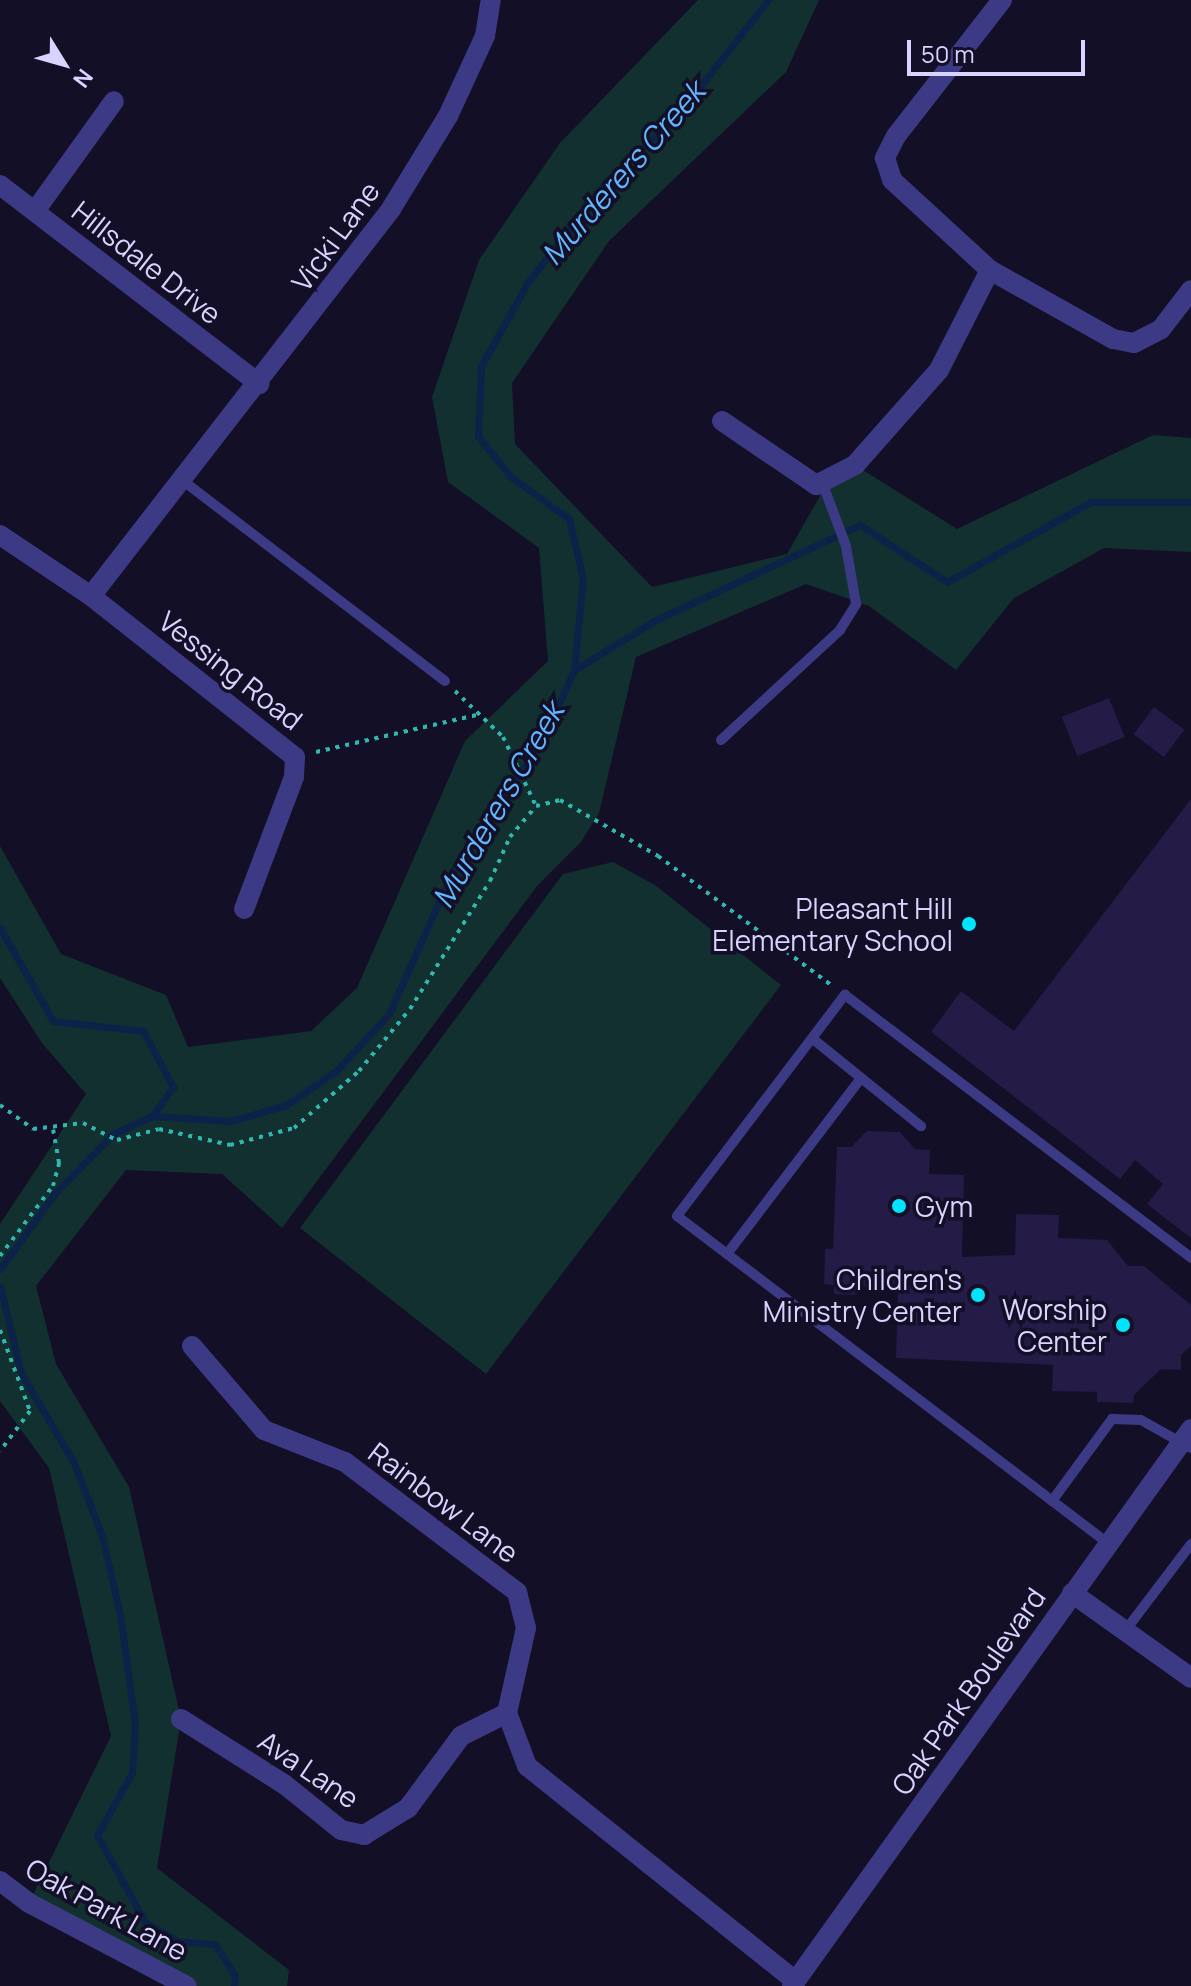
<!DOCTYPE html>
<html>
<head>
<meta charset="utf-8">
<style>
	body { margin:0 }
	#map { position:relative; width:1191px; height:1986px; overflow:hidden; background:#130f26; font-family:Manrope,sans-serif }
	div>[style] { position:absolute }
	.green>* { inset:0; background:#12302f }
	.stream>* { height:7px; margin:-3.5px; padding:0 3.5px; transform-origin:3.5px; border-radius:3.5px; background:#0c2248 }
	.building>* { inset:0; background:#241b47; transform-origin:0 0 }
	.path>* { height:4px; margin-top:-2px; transform-origin:0; background:repeating-linear-gradient(90deg,#2fb8b0 0 4px,transparent 0 10px) }
	.service>* { height:10px; margin:-5px; padding:0 5px; transform-origin:5px; border-radius:5px; background:#3d3a85 }
	.minor>* { height:20px; margin:-10px; padding:0 10px; transform-origin:10px; border-radius:10px; background:#3d3a85 }
	.tertiary>* { height:20px; margin:-10px; padding:0 10px; transform-origin:10px; border-radius:10px; background:#3d3a85 }
	.dots>* { width:22px; height:22px; translate:-50% -50%; box-sizing:border-box; border:4px solid #130f26; border-radius:50% }
	span { translate:-50% -50%; white-space:nowrap; text-align:center; line-height:1.15; -webkit-text-stroke:7px #130f26; paint-order:stroke }
	.street-label { font-size:28px; color:#d9d4ff }
	.poi-label { font-size:28px; color:#d9d4ff }
	.right { translate:-100% -50%; text-align:right }
	.left { translate:0 -50%; text-align:left }
	.water-label { font-size:30px; color:#62b6ff; font-style:italic }
	.north { position:absolute; left:24px; top:24px; width:80px; height:80px; -webkit-text-stroke:6px #130f26; paint-order:stroke; rotate:127deg; font-size:22px; font-weight:700; line-height:32px; text-align:center; color:#d9d4ff }
	.north::after { content:''; display:block; margin:auto; width:28px; height:36px; background:#d9d4ff; clip-path:polygon(50% 0,100% 100%,50% 72%,0 100%) }
	.scale { position:absolute; left:907px; top:40px; width:178px; height:36px; box-sizing:border-box; border:4px solid #d9d4ff; border-top:0; padding-left:10px; font-size:24px; line-height:28px; white-space:nowrap; color:#d9d4ff; -webkit-text-stroke:6px #130f26; paint-order:stroke }
</style>
</head>
<body>
<div id="map">
	<div class="green">
		<i style="clip-path:polygon(698px 0,819px 0,786px 72px,609px 241px,512px 383px,515px 444px,652px 587px,787px 554px,821px 494px,855px 465px,957px 529px,1153px 435px,1191px 438px,1191px 552px,1104px 548px,1014px 598px,956px 670px,869px 606px,806px 584px,636px 657px,599px 813px,581px 842px,537px 886px,282px 1228px,222px 1174px,126px 1170px,36px 1286px,56px 1364px,129px 1487px,181px 1719px,157px 1868px,289px 1970px,287px 1986px,187px 1986px,29px 1903px,111px 1736px,49px 1468px,0 1401px,0 1224px,86px 1094px,42px 1043px,0 978px,0 846px,61px 954px,166px 995px,188px 1047px,311px 1031px,357px 988px,465px 741px,548px 661px,539px 548px,448px 482px,432px 397px,479px 260px,560px 143px)"></i>
		<i style="clip-path:polygon(613px 862px,655px 885px,781px 985px,486px 1374px,300px 1228px,563px 874px)"></i>
	</div>
	<div class="stream">
		<i style="left:574px;top:670px;width:96px;rotate:-31.4deg"></i>
		<i style="left:656px;top:620px;width:225px;rotate:-25deg"></i>
		<i style="left:860px;top:525px;width:104px;rotate:33.2deg"></i>
		<i style="left:947px;top:582px;width:165px;rotate:-29.1deg"></i>
		<i style="left:1091px;top:502px;width:100px"></i>
		<i style="left:0;top:928px;width:107px;rotate:60.3deg"></i>
		<i style="left:53px;top:1021px;width:91px;rotate:6.3deg"></i>
		<i style="left:143px;top:1031px;width:64px;rotate:61.8deg"></i>
		<i style="left:173px;top:1087px;width:36px;rotate:126deg"></i>
		<i style="left:0;top:1269px;width:95px;rotate:-54deg"></i>
		<i style="left:56px;top:1192px;width:81px;rotate:-45.5deg"></i>
		<i style="left:113px;top:1134px;width:43px;rotate:-24.8deg"></i>
		<i style="left:152px;top:1116px;width:79px;rotate:3.6deg"></i>
		<i style="left:231px;top:1121px;width:57px;rotate:-16.2deg"></i>
		<i style="left:286px;top:1105px;width:60px;rotate:-34.2deg"></i>
		<i style="left:336px;top:1071px;width:78px;rotate:-47.1deg"></i>
		<i style="left:389px;top:1014px;width:152px;rotate:-66deg"></i>
		<i style="left:451px;top:875px;width:162px;rotate:-55.8deg"></i>
		<i style="left:542px;top:741px;width:78px;rotate:-65.7deg"></i>
		<i style="left:574px;top:670px;width:91px;rotate:-84.4deg"></i>
		<i style="left:583px;top:579px;width:62px;rotate:-103.1deg"></i>
		<i style="left:569px;top:519px;width:73px;rotate:-143.9deg"></i>
		<i style="left:510px;top:476px;width:51px;rotate:-128.7deg"></i>
		<i style="left:478px;top:436px;width:70px;rotate:-87.5deg"></i>
		<i style="left:481px;top:366px;width:96px;rotate:-60.8deg"></i>
		<i style="left:528px;top:282px;width:128px;rotate:-52deg"></i>
		<i style="left:607px;top:181px;width:94px;rotate:-42.8deg"></i>
		<i style="left:676px;top:117px;width:149px;rotate:-51.8deg"></i>
		<i style="left:0;top:1286px;width:89px;rotate:76.4deg"></i>
		<i style="left:21px;top:1373px;width:104px;rotate:59.5deg"></i>
		<i style="left:74px;top:1463px;width:78px;rotate:69deg"></i>
		<i style="left:102px;top:1536px;width:80px;rotate:77deg"></i>
		<i style="left:120px;top:1614px;width:110px;rotate:82.2deg"></i>
		<i style="left:135px;top:1723px;width:50px;rotate:93.4deg"></i>
		<i style="left:132px;top:1773px;width:71px;rotate:119.4deg"></i>
		<i style="left:97px;top:1835px;width:99px;rotate:61.1deg"></i>
		<i style="left:145px;top:1922px;width:38px;rotate:30deg"></i>
		<i style="left:178px;top:1941px;width:37px;rotate:5deg"></i>
		<i style="left:215px;top:1944px;width:38px;rotate:58deg"></i>
		<i style="left:235px;top:1976px;width:10px;rotate:96deg"></i>
	</div>
	<div class="building">
		<i style="left:1109px;top:698px;width:42px;height:51px;rotate:68deg"></i>
		<i style="left:1154px;top:707px;width:38px;height:34px;rotate:37deg"></i>
		<i style="clip-path:polygon(1191px 799px,1191px 1238px,1147px 1204px,1163px 1184px,1135px 1160px,1120px 1179px,931px 1032px,961px 991px,1014px 1031px)"></i>
		<i style="clip-path:polygon(867px 1131px,900px 1132px,915px 1149px,930px 1150px,929px 1174px,964px 1175px,962px 1257px,1015px 1255px,1016px 1214px,1059px 1215px,1058px 1238px,1107px 1240px,1128px 1266px,1144px 1266px,1191px 1305px,1191px 1346px,1181px 1355px,1181px 1370px,1161px 1369px,1134px 1395px,1133px 1403px,1097px 1402px,1097px 1392px,1052px 1391px,1053px 1365px,896px 1358px,898px 1287px,856px 1286px,856px 1295px,834px 1294px,834px 1285px,824px 1284px,825px 1249px,833px 1249px,837px 1147px,851px 1147px)"></i>
	</div>
	<div class="path">
		<i style="left:455px;top:691px;width:66px;rotate:43.8deg"></i>
		<i style="left:503px;top:737px;width:76px;rotate:64.4deg"></i>
		<i style="left:316px;top:752px;width:168px;rotate:-13deg"></i>
		<i style="left:0;top:1105px;width:41px;rotate:36deg"></i>
		<i style="left:33px;top:1129px;width:50px;rotate:-6.8deg"></i>
		<i style="left:83px;top:1123px;width:38px;rotate:27deg"></i>
		<i style="left:117px;top:1140px;width:43px;rotate:-14.7deg"></i>
		<i style="left:159px;top:1129px;width:73px;rotate:12.7deg"></i>
		<i style="left:230px;top:1145px;width:66px;rotate:-14.9deg"></i>
		<i style="left:294px;top:1128px;width:86px;rotate:-41.2deg"></i>
		<i style="left:359px;top:1071px;width:80px;rotate:-50.6deg"></i>
		<i style="left:410px;top:1009px;width:151px;rotate:-58deg"></i>
		<i style="left:490px;top:881px;width:48px;rotate:-65.6deg"></i>
		<i style="left:510px;top:837px;width:40px;rotate:-50deg"></i>
		<i style="left:536px;top:806px;width:25px;rotate:-14deg"></i>
		<i style="left:560px;top:800px;width:113px;rotate:29.7deg"></i>
		<i style="left:658px;top:856px;width:219px;rotate:36.7deg"></i>
		<i style="left:0;top:1256px;width:88px;rotate:-52.9deg"></i>
		<i style="left:53px;top:1186px;width:24px;rotate:-75deg"></i>
		<i style="left:59px;top:1163px;width:34px;rotate:-100deg"></i>
		<i style="left:0;top:1330px;width:86px;rotate:69.7deg"></i>
		<i style="left:30px;top:1411px;width:50px;rotate:126.9deg"></i>
	</div>
	<div class="service">
		<i style="left:182px;top:480px;width:331px;rotate:37.4deg"></i>
		<i style="left:721px;top:740px;width:162px;rotate:-42.7deg"></i>
		<i style="left:840px;top:630px;width:31px;rotate:-58deg"></i>
		<i style="left:856px;top:604px;width:59px;rotate:-99.8deg"></i>
		<i style="left:846px;top:546px;width:68px;rotate:-110.6deg"></i>
		<i style="left:813px;top:1039px;width:139px;rotate:38.9deg"></i>
		<i style="left:727px;top:1254px;width:221px;rotate:-52.7deg"></i>
		<i style="left:1052px;top:1501px;width:102px;rotate:-53.8deg"></i>
		<i style="left:1112px;top:1419px;width:29px;rotate:2deg"></i>
		<i style="left:1141px;top:1420px;width:57px;rotate:29.2deg"></i>
		<i style="left:1109px;top:1544px;width:542px;rotate:-142.79deg"></i>
		<i style="left:677px;top:1216px;width:278px;rotate:-52.8deg"></i>
		<i style="left:845px;top:995px;width:435px;rotate:37.2deg"></i>
		<i style="left:1125px;top:1631px;width:109px;rotate:-52.8deg"></i>
	</div>
	<div class="minor">
		<i style="left:1002px;top:0;width:172px;rotate:127.9deg"></i>
		<i style="left:896px;top:136px;width:25px;rotate:117deg"></i>
		<i style="left:885px;top:158px;width:23px;rotate:72deg"></i>
		<i style="left:892px;top:180px;width:133px;rotate:42.6deg"></i>
		<i style="left:990px;top:270px;width:141px;rotate:29.3deg"></i>
		<i style="left:1113px;top:339px;width:21px;rotate:11deg"></i>
		<i style="left:1134px;top:343px;width:30px;rotate:-27deg"></i>
		<i style="left:1161px;top:329px;width:49px;rotate:-52.4deg"></i>
		<i style="left:0;top:185px;width:327px;rotate:37.5deg"></i>
		<i style="left:35px;top:211px;width:135px;rotate:-54.3deg"></i>
		<i style="left:722px;top:421px;width:114px;rotate:34.2deg"></i>
		<i style="left:816px;top:485px;width:44px;rotate:-27.1deg"></i>
		<i style="left:855px;top:465px;width:127px;rotate:-48.5deg"></i>
		<i style="left:939px;top:370px;width:112px;rotate:-63deg"></i>
		<i style="left:0;top:535px;width:110px;rotate:33.8deg"></i>
		<i style="left:91px;top:596px;width:260px;rotate:38.3deg"></i>
		<i style="left:295px;top:757px;width:20px;rotate:93deg"></i>
		<i style="left:294px;top:777px;width:141px;rotate:110.7deg"></i>
		<i style="left:91px;top:596px;width:490px;rotate:-52.2deg"></i>
		<i style="left:391px;top:209px;width:109px;rotate:-58.5deg"></i>
		<i style="left:448px;top:116px;width:88px;rotate:-65.2deg"></i>
		<i style="left:485px;top:36px;width:36px;rotate:-81deg"></i>
		<i style="left:192px;top:1346px;width:111px;rotate:49.4deg"></i>
		<i style="left:264px;top:1430px;width:87px;rotate:21.6deg"></i>
		<i style="left:345px;top:1462px;width:216px;rotate:37.1deg"></i>
		<i style="left:517px;top:1592px;width:37px;rotate:76deg"></i>
		<i style="left:526px;top:1628px;width:87px;rotate:102.6deg"></i>
		<i style="left:507px;top:1713px;width:57px;rotate:69.3deg"></i>
		<i style="left:527px;top:1766px;width:344px;rotate:38.7deg"></i>
		<i style="left:1072px;top:1593px;width:146px;rotate:35.5deg"></i>
		<i style="left:181px;top:1719px;width:122px;rotate:32.3deg"></i>
		<i style="left:284px;top:1784px;width:73px;rotate:38.9deg"></i>
		<i style="left:341px;top:1830px;width:24px;rotate:12deg"></i>
		<i style="left:364px;top:1835px;width:52px;rotate:-31.5deg"></i>
		<i style="left:408px;top:1808px;width:89px;rotate:-53.6deg"></i>
		<i style="left:461px;top:1736px;width:51px;rotate:-26.6deg"></i>
		<i style="left:0;top:1881px;width:36px;rotate:37deg"></i>
		<i style="left:29px;top:1903px;width:178px;rotate:27.7deg"></i>
	</div>
	<div class="tertiary">
		<i style="left:792px;top:1986px;width:685px;rotate:-54.38deg"></i>
	</div>
	<div class="dots">
		<i style="left:969px;top:924px;background:#00e5ff"></i>
		<i style="left:899px;top:1206px;background:#00e5ff"></i>
		<i style="left:978px;top:1295px;background:#00e5ff"></i>
		<i style="left:1123px;top:1325px;background:#00e5ff"></i>
	</div>
	<div class="street-label">
		<span style="left:335px;top:236px;rotate:-54deg">Vicki Lane</span>
		<span style="left:147px;top:262px;rotate:38deg">Hillsdale Drive</span>
		<span style="left:231px;top:670px;rotate:38deg">Vessing Road</span>
		<span style="left:444px;top:1502px;rotate:37deg">Rainbow Lane</span>
		<span style="left:968px;top:1691px;rotate:-55deg">Oak Park Boulevard</span>
		<span style="left:309px;top:1769px;rotate:34deg">Ava Lane</span>
		<span style="left:107px;top:1909px;rotate:29deg">Oak Park Lane</span>
	</div>
	<div class="poi-label">
		<span class="right" style="left:953px;top:924px">Pleasant Hill<br>Elementary School</span>
		<span class="left" style="left:915px;top:1206px">Gym</span>
		<span class="right" style="left:962px;top:1295px">Children's<br>Ministry Center</span>
		<span class="right" style="left:1107px;top:1325px">Worship<br>Center</span>
	</div>
	<div class="water-label">
		<span style="left:623px;top:173px;rotate:-49deg">Murderers Creek</span>
		<span style="left:498px;top:805px;rotate:-60deg">Murderers Creek</span>
	</div>
	<div class="north">N</div>
	<div class="scale">50 m</div>
</div>
</body>
</html>
